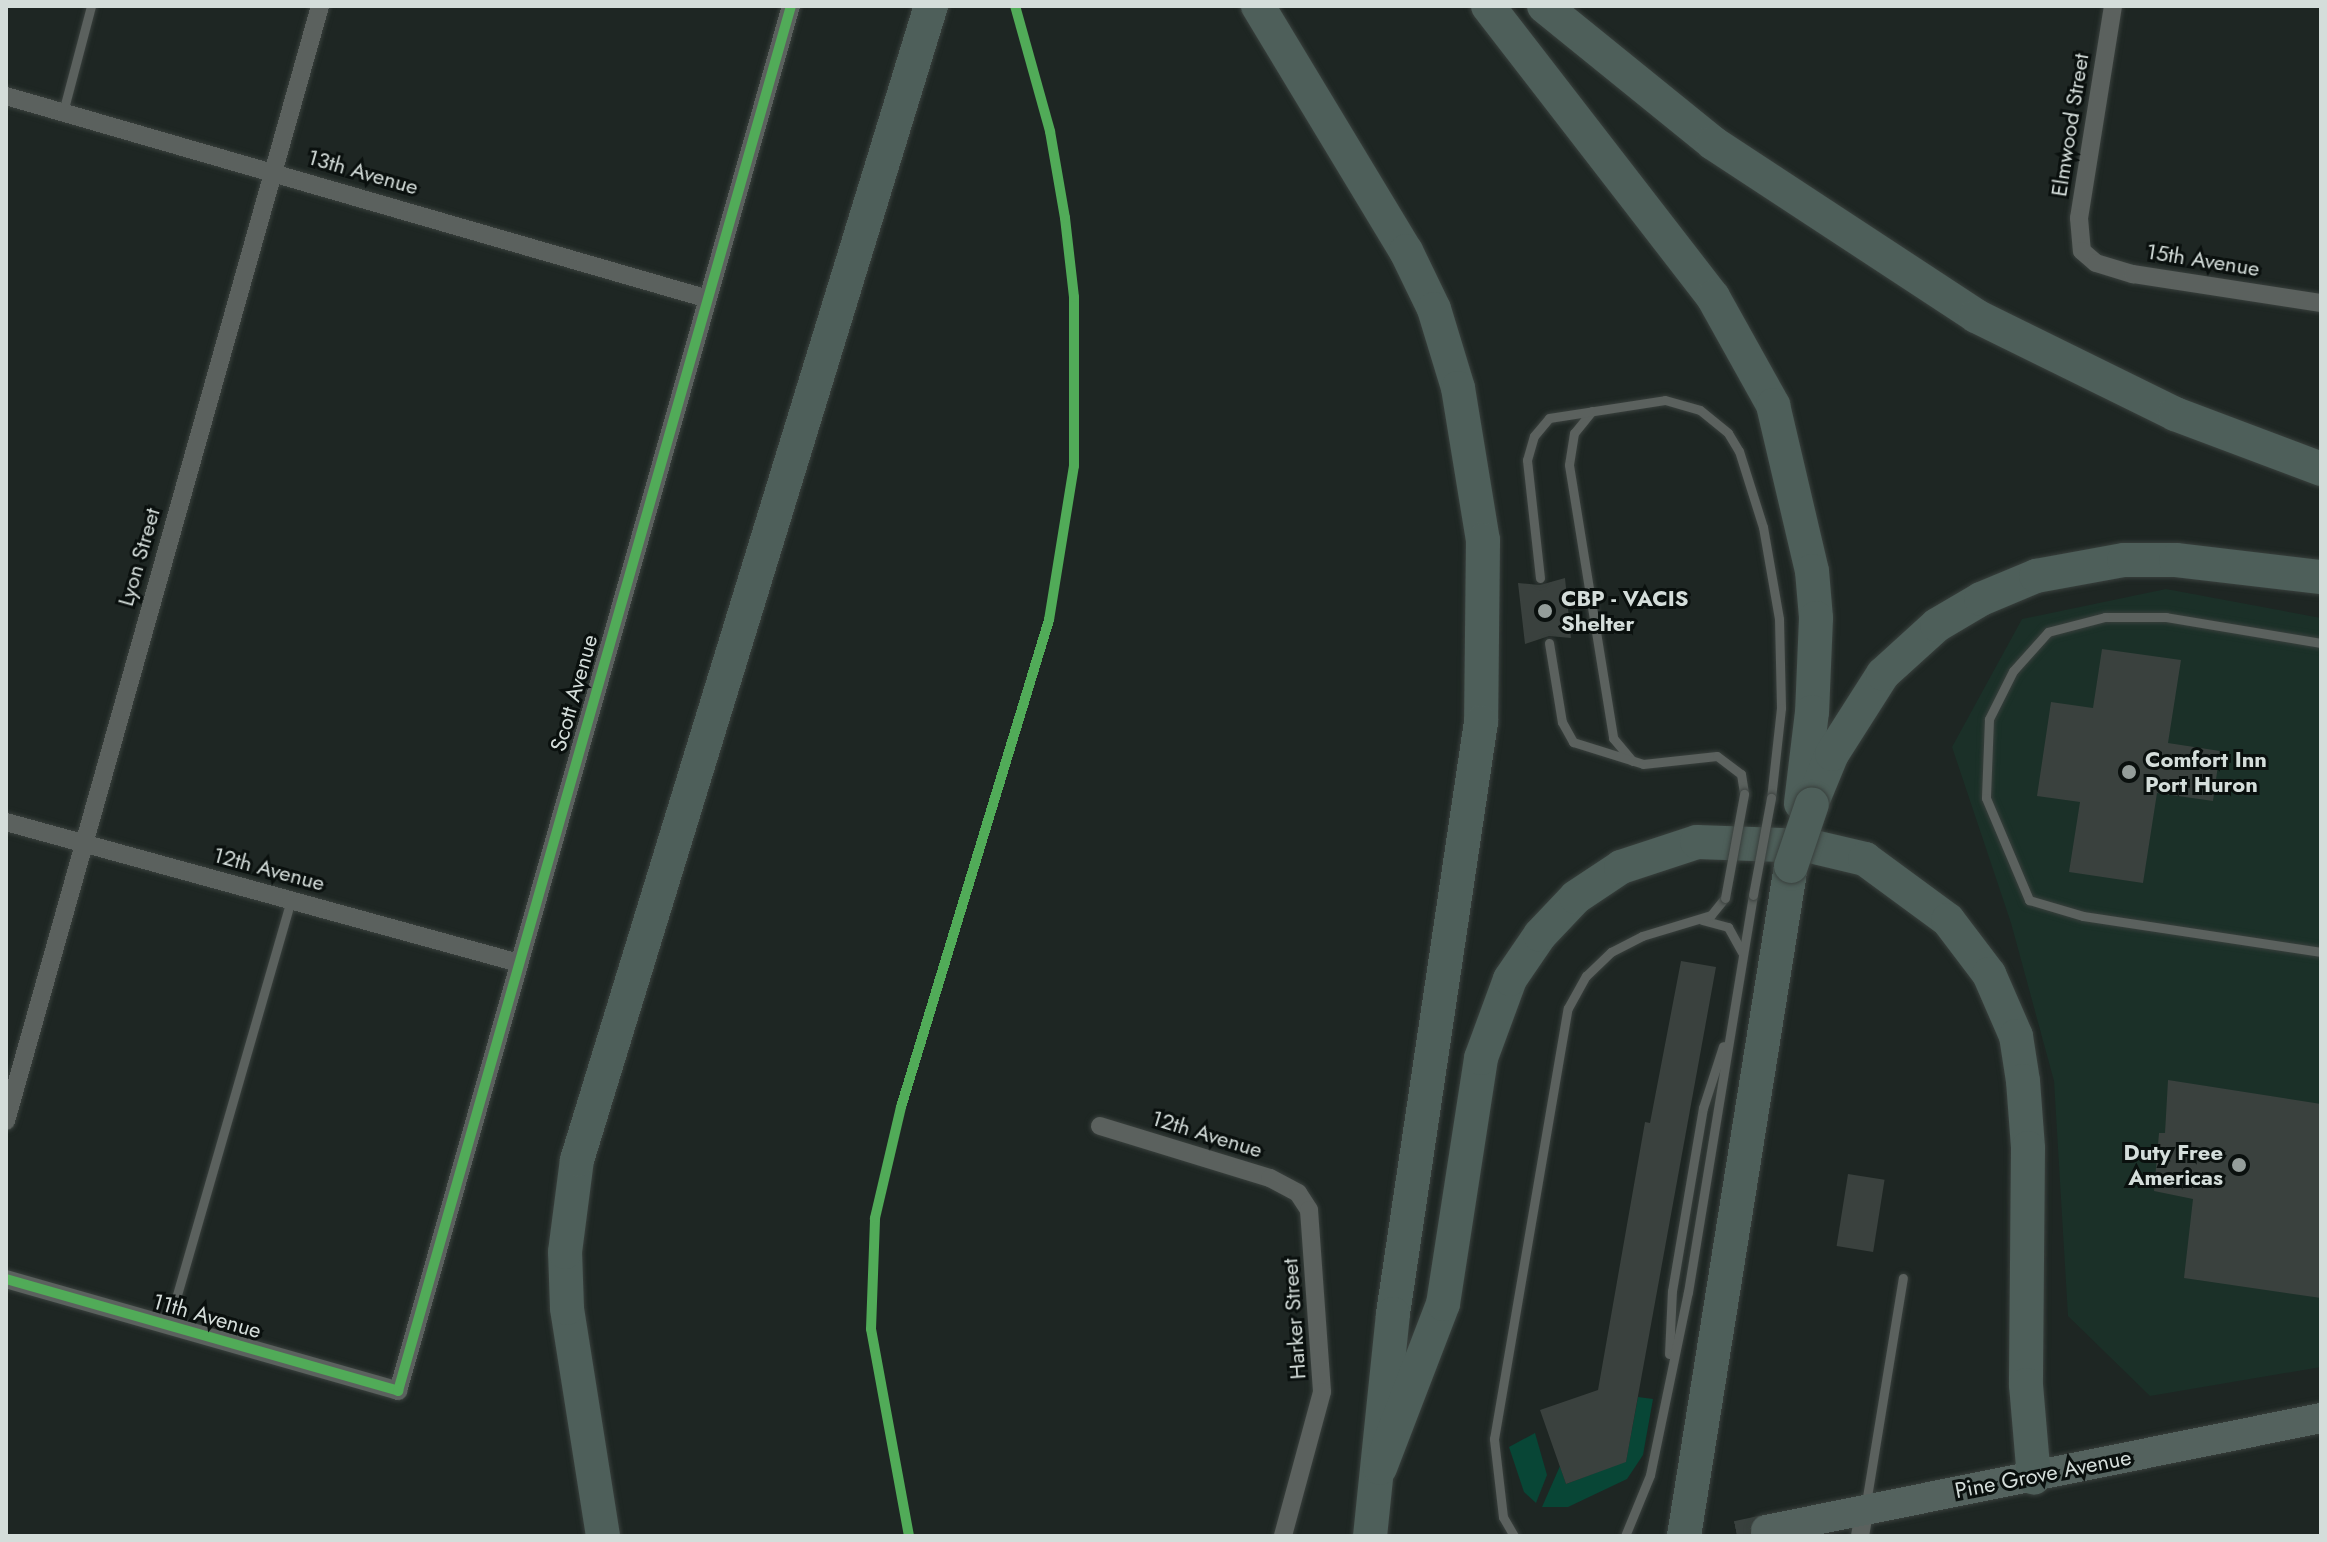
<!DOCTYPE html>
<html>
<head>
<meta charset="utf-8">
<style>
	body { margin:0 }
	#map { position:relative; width:2327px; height:1542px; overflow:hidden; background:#1e2623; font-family:Jost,sans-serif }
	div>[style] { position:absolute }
	.built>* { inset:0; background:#1b3028 }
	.green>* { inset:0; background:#084636 }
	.building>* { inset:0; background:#3a413e; transform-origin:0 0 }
	.primary-tunnel>* { height:30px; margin-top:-15px; transform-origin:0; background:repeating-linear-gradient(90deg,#39413e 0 30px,transparent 0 45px) }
	.roads { filter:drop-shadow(0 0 2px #39403d) drop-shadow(0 0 2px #39403d) }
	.service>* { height:9px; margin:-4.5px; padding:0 4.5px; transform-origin:4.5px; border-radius:4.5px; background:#5b615e }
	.minor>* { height:18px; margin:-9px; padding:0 9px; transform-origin:9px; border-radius:9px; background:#5b615e }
	.primary>* { height:30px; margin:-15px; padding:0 15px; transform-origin:15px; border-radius:15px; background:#54625e }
	.motorway>* { height:34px; margin:-17px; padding:0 17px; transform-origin:17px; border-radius:17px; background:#4e5f5a }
	.bridges { filter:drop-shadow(0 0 2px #39403d) drop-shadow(0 0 2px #39403d) }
	.service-bridge>* { height:9px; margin:-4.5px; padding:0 4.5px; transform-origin:4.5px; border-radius:4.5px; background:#5b615e }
	.motorway-bridge>* { height:34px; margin:-17px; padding:0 17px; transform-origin:17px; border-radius:17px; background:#4e5f5a }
	.cycleway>* { height:10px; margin:-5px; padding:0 5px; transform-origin:5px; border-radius:5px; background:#51ab58 }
	.dots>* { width:22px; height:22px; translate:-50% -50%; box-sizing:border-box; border:4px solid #0a100e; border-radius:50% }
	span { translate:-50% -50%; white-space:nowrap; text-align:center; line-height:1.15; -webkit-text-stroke:6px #0a100e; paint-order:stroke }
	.street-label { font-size:22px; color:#d4ddda }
	.poi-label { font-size:22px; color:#d4ddda; font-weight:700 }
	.left { translate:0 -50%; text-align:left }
	.right { translate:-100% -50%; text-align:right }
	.frame { position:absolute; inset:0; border:8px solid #d4ddda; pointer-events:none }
</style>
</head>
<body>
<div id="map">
	<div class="built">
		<i style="clip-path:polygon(2166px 589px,2321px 618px,2321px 1367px,2150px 1396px,2068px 1316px,2054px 1081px,2011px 923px,1952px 747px,2022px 619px)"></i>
	</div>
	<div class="green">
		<i style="clip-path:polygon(1638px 1397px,1653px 1399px,1643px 1455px,1627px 1479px,1568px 1507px,1542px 1507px,1560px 1466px,1566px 1484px,1626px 1461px)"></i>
		<i style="clip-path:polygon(1535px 1433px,1547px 1475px,1536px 1503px,1524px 1492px,1509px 1447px)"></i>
	</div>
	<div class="building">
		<i style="clip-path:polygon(1565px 578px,1571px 638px,1549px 636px,1525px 644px,1518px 583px,1540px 585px)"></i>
		<i style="clip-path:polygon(2102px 649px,2181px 660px,2168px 743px,2220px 751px,2213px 801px,2157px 793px,2143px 883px,2069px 872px,2080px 802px,2037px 796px,2051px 702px,2093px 708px)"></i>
		<i style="clip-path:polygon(1681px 961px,1716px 967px,1626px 1462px,1566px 1484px,1540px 1410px,1598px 1390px,1645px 1122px,1650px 1123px)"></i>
		<i style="clip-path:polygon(2168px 1080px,2321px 1104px,2321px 1298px,2184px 1278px,2193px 1199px,2154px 1191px,2159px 1133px,2165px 1133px)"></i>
		<i style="left:1848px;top:1174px;width:37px;height:73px;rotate:9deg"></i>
	</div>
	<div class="primary-tunnel">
		<i style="left:1737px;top:1536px;width:30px;rotate:-12deg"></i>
	</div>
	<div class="roads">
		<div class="service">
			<i style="left:63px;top:112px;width:110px;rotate:-75.2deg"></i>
			<i style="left:1592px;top:411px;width:28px;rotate:129deg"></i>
			<i style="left:1574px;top:433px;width:32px;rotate:99deg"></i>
			<i style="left:1569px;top:465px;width:277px;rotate:80.8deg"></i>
			<i style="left:1613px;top:738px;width:30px;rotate:50deg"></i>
			<i style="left:1540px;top:578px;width:119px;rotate:-96.3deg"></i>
			<i style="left:1527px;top:460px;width:25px;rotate:-74deg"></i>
			<i style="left:1534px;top:436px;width:23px;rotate:-50deg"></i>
			<i style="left:1549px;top:418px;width:117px;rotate:-8.8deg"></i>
			<i style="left:1665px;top:400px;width:36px;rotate:16deg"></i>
			<i style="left:1700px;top:410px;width:36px;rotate:39deg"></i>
			<i style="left:1728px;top:433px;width:21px;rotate:59deg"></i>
			<i style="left:1739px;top:451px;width:80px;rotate:72.5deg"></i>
			<i style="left:1763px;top:527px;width:93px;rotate:80.1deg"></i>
			<i style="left:1779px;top:619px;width:89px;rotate:88.7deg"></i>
			<i style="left:1781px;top:708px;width:91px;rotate:96.3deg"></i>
			<i style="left:1549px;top:643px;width:80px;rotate:80.7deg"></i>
			<i style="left:1562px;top:722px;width:23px;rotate:61deg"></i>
			<i style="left:1573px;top:742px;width:73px;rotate:17.4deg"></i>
			<i style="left:1643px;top:764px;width:74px;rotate:-6.2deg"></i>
			<i style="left:1717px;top:756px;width:30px;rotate:37deg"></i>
			<i style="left:1741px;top:774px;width:20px;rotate:81deg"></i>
			<i style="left:2321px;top:643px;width:157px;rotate:-170.5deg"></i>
			<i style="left:2166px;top:617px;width:61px;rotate:180deg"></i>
			<i style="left:2105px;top:617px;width:59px;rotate:165.3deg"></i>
			<i style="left:2048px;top:632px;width:52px;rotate:131.9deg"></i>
			<i style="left:2013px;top:671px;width:54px;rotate:116.6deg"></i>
			<i style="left:1989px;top:719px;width:79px;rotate:92.2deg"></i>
			<i style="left:1986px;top:798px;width:111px;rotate:67.1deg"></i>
			<i style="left:2029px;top:900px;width:56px;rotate:16.5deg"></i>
			<i style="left:2083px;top:916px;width:241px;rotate:8.6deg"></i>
			<i style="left:1702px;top:920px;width:27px;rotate:15deg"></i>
			<i style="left:1728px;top:927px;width:29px;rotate:61deg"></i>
			<i style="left:168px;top:1326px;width:443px;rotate:-73.9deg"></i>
			<i style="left:1669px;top:1354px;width:63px;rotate:-87.3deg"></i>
			<i style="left:1672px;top:1291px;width:186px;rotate:-80.4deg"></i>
			<i style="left:1703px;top:1108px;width:65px;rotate:-72.1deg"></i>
			<i style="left:1866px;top:1503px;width:228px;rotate:-80.7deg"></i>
			<i style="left:1514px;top:1536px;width:22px;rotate:-120deg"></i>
			<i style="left:1503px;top:1517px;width:79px;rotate:-96.6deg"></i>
			<i style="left:1494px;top:1439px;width:437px;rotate:-80.3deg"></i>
			<i style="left:1568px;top:1008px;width:37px;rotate:-61deg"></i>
			<i style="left:1586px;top:976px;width:35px;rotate:-44deg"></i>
			<i style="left:1611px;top:952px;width:35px;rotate:-27deg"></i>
			<i style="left:1642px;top:936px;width:72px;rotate:-16.9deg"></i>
			<i style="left:1711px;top:915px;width:22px;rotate:-51deg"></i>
			<i style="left:1625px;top:1536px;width:66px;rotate:-67.7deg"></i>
			<i style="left:1650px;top:1475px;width:187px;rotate:-78.3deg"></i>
			<i style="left:1688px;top:1292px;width:402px;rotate:-80.7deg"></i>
		</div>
		<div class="minor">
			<i style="left:2113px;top:6px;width:215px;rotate:99.1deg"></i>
			<i style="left:2079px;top:218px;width:33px;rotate:85deg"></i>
			<i style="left:2082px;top:251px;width:18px;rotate:41deg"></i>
			<i style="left:2096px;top:263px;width:39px;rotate:17deg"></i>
			<i style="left:2133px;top:274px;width:190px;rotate:8.8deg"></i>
			<i style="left:6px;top:96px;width:728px;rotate:16.12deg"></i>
			<i style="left:6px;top:822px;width:532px;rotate:15.37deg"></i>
			<i style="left:6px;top:1121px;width:1158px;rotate:-74.27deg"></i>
			<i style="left:1100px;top:1126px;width:178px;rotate:17deg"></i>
			<i style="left:1270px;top:1178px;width:32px;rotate:28deg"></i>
			<i style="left:1298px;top:1193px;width:20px;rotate:57deg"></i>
			<i style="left:1309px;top:1210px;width:182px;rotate:85.9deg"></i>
			<i style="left:1322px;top:1392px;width:149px;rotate:105.2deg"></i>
			<i style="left:6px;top:1279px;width:408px;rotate:15.9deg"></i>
			<i style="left:398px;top:1391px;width:1440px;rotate:-74.16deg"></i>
			<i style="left:1860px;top:1536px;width:28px;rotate:-80deg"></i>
		</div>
		<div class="primary">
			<i style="left:1766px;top:1530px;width:566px;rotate:-11.41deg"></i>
		</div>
		<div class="motorway">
			<i style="left:1258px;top:6px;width:286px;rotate:58.9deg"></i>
			<i style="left:1406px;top:251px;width:64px;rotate:64.2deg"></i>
			<i style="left:1434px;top:309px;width:83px;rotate:73.1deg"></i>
			<i style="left:1458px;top:388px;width:154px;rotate:80.7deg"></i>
			<i style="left:1483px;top:540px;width:182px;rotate:90.6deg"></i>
			<i style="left:1481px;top:722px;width:599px;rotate:98.46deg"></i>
			<i style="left:1393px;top:1314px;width:223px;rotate:95.9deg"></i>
			<i style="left:1488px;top:6px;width:368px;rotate:52.3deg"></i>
			<i style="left:1713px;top:297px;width:124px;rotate:60.9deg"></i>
			<i style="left:1773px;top:405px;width:171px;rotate:76.8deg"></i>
			<i style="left:1812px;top:571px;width:47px;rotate:85.1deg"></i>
			<i style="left:1816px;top:618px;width:94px;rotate:92.4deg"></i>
			<i style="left:1812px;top:712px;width:92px;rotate:96.9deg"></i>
			<i style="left:1544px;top:6px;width:218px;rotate:39deg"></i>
			<i style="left:1713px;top:143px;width:315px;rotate:33.3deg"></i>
			<i style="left:1976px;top:316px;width:222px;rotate:26.2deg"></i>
			<i style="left:2175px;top:414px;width:156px;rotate:20.6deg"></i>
			<i style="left:1813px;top:800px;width:50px;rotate:-67.6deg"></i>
			<i style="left:1832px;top:754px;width:95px;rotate:-57.5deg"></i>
			<i style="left:1883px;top:674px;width:73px;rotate:-42.2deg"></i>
			<i style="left:1937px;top:625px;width:51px;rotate:-30.6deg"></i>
			<i style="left:1981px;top:599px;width:60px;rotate:-22.7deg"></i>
			<i style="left:2036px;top:576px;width:89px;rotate:-10.3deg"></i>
			<i style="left:2124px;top:560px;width:52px"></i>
			<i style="left:2176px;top:560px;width:146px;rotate:6.7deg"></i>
			<i style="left:1380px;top:1468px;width:176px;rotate:-69deg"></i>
			<i style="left:1443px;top:1304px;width:249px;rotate:-81.2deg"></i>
			<i style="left:1481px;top:1058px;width:84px;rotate:-69.8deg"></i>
			<i style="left:1510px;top:979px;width:53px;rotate:-55.7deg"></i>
			<i style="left:1540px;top:935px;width:52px;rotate:-46.5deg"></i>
			<i style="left:1576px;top:897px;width:54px;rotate:-33.7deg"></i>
			<i style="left:1621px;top:867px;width:80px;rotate:-18.2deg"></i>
			<i style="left:1697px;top:842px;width:113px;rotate:2deg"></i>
			<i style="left:1810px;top:846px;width:57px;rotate:13.3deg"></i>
			<i style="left:1865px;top:859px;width:103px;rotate:36.3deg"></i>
			<i style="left:1948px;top:920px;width:68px;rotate:52.8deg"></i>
			<i style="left:1989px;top:974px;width:68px;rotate:66.5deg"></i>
			<i style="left:2016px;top:1036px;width:46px;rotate:81.2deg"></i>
			<i style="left:2023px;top:1081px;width:67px;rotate:85.7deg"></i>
			<i style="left:2028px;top:1148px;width:237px;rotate:90.5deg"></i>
			<i style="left:2026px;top:1385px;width:93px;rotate:85.1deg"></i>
			<i style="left:603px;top:1536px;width:231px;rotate:-99deg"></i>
			<i style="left:567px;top:1308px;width:56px;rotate:-92deg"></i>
			<i style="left:565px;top:1252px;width:93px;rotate:-82.6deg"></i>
			<i style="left:577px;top:1160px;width:1207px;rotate:-72.95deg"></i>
			<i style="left:1684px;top:1536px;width:678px;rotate:-80.93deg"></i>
		</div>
	</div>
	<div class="bridges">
		<div class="service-bridge">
			<i style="left:1753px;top:895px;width:99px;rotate:-79.5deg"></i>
			<i style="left:1725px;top:898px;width:106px;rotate:-79.6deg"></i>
		</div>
		<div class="motorway-bridge">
			<i style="left:1791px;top:866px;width:65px;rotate:-71.3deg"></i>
		</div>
	</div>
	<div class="cycleway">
		<i style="left:6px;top:1279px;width:408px;rotate:15.9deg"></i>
		<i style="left:398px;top:1391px;width:1440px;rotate:-74.16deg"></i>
		<i style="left:909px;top:1536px;width:210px;rotate:-100.4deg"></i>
		<i style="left:871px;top:1329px;width:111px;rotate:-87.9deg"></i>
		<i style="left:875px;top:1218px;width:114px;rotate:-76.8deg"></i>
		<i style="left:901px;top:1107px;width:509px;rotate:-73.1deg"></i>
		<i style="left:1049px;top:620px;width:156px;rotate:-80.8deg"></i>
		<i style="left:1074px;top:466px;width:169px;rotate:-90deg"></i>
		<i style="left:1074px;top:297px;width:80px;rotate:-96.5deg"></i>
		<i style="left:1065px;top:218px;width:88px;rotate:-99.8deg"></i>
		<i style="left:1050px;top:131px;width:130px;rotate:-105.6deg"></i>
	</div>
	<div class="dots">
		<i style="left:1545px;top:611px;background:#949d9a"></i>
		<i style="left:2129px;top:772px;background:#949d9a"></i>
		<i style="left:2239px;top:1165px;background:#949d9a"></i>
	</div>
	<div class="street-label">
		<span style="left:2070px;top:125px;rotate:-81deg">Elmwood Street</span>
		<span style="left:363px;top:172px;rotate:16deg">13th Avenue</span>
		<span style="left:2203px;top:260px;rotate:9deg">15th Avenue</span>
		<span style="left:139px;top:557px;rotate:-74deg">Lyon Street</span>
		<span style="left:574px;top:693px;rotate:-74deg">Scott Avenue</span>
		<span style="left:269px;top:869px;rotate:15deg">12th Avenue</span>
		<span style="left:1207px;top:1134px;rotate:17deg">12th Avenue</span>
		<span style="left:207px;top:1316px;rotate:16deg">11th Avenue</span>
		<span style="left:1294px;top:1319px;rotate:-94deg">Harker Street</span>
		<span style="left:2043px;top:1474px;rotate:-11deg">Pine Grove Avenue</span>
	</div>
	<div class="poi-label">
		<span class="left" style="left:1561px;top:611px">CBP - VACIS<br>Shelter</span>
		<span class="left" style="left:2145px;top:772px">Comfort Inn<br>Port Huron</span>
		<span class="right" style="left:2223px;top:1165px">Duty Free<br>Americas</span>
	</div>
	<div class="frame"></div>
</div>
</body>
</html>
